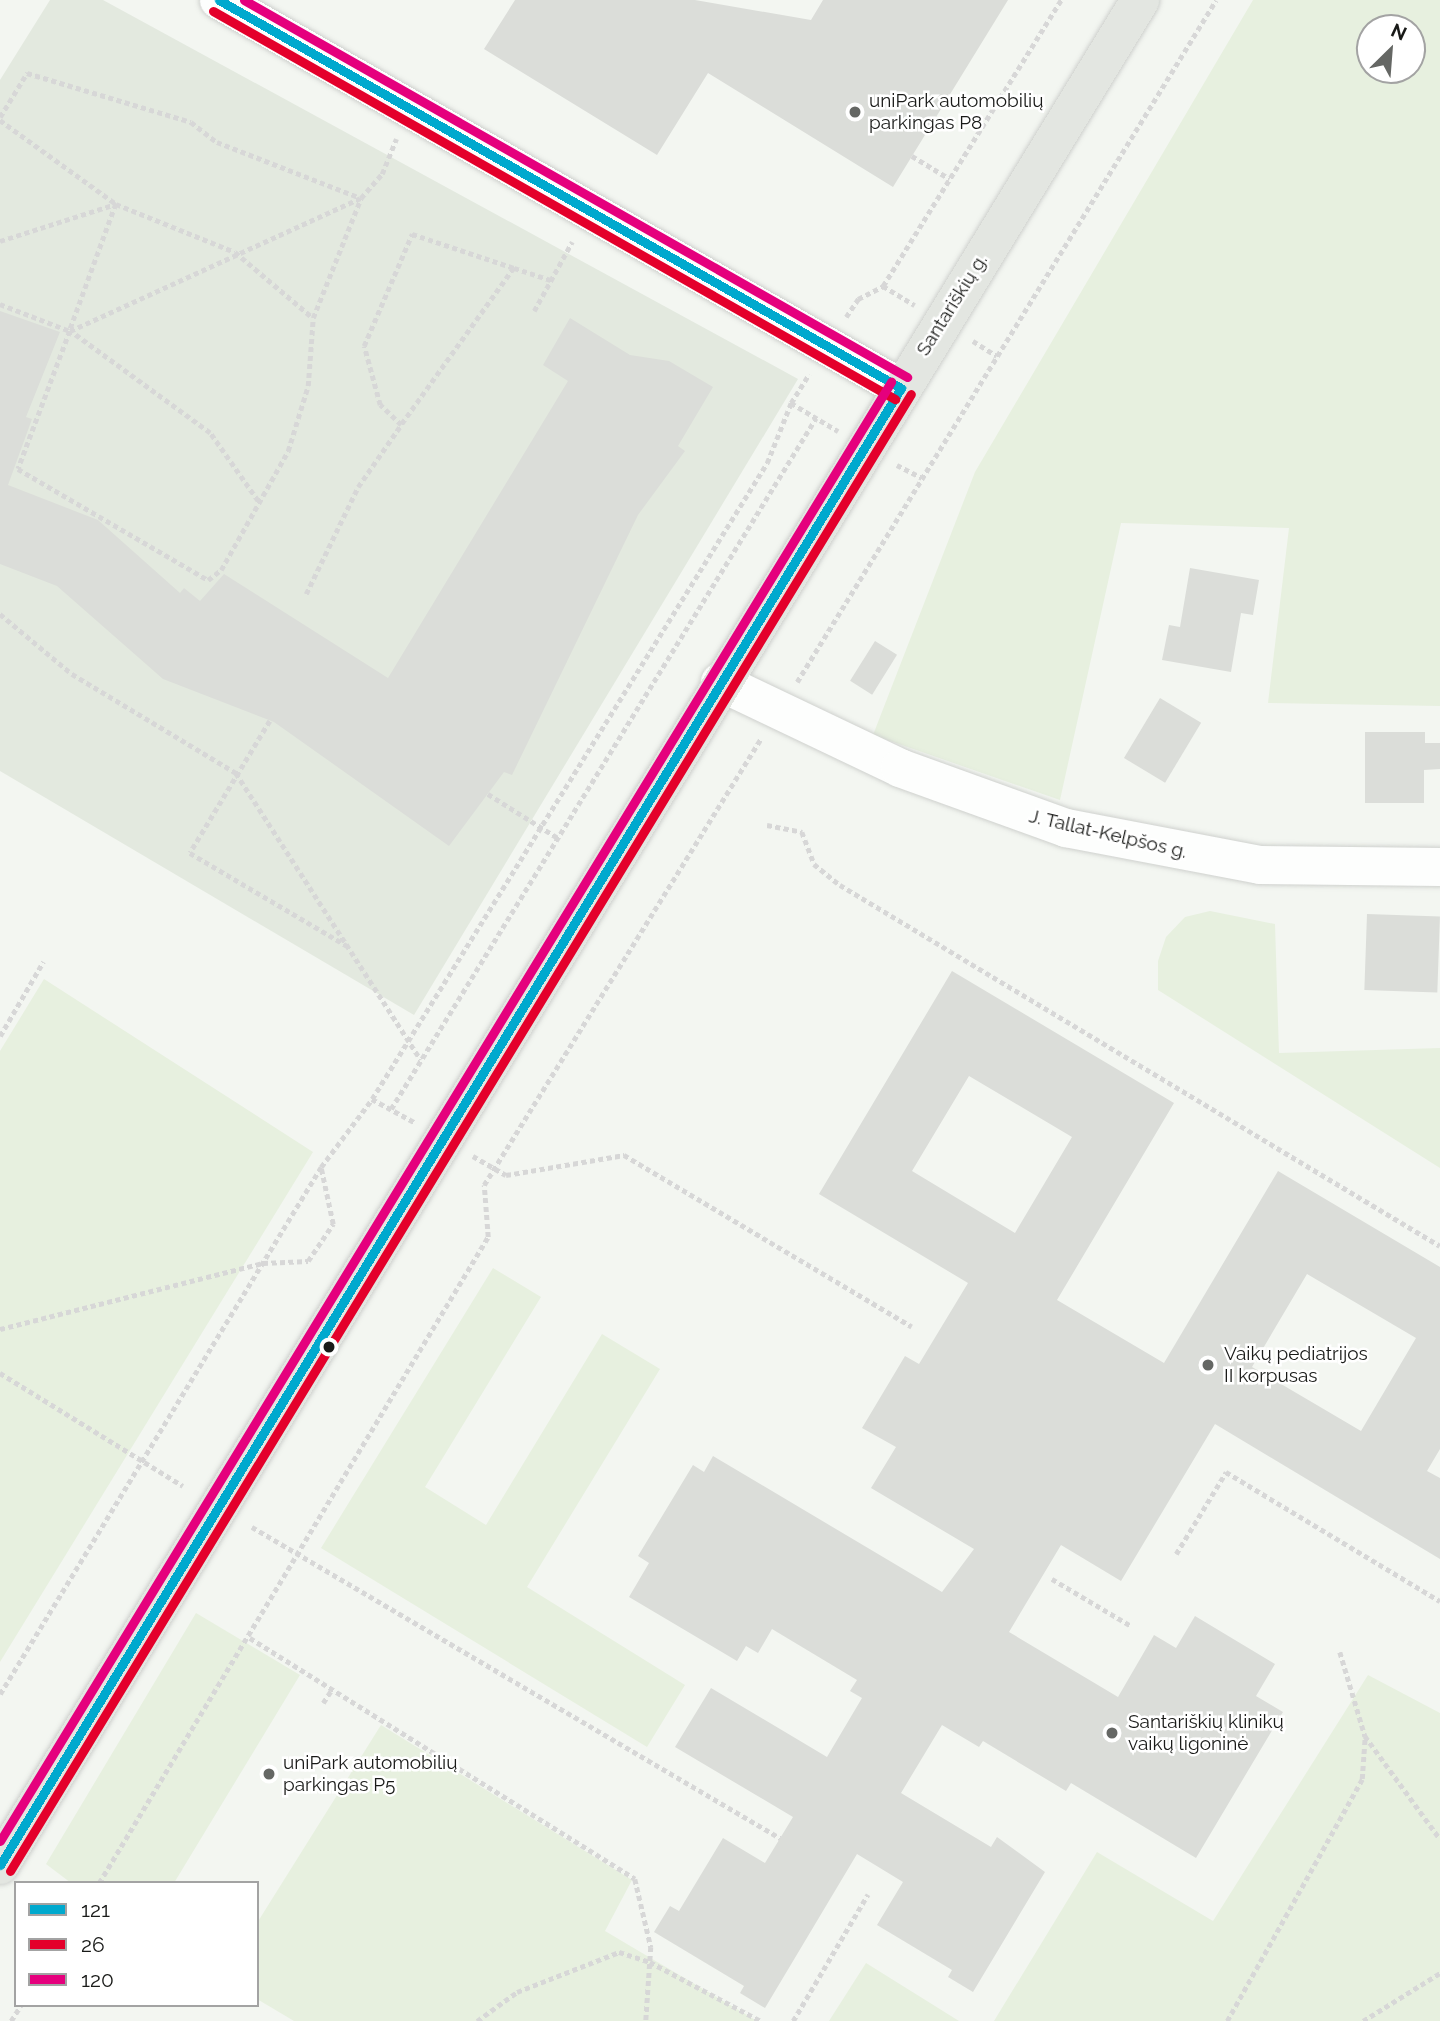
<!DOCTYPE html>
<html>
<head>
<meta charset="utf-8">
<style>
	body { margin:0 }
	#map { position:relative; width:1440px; height:2021px; overflow:hidden; background:#f3f6f1; font-family:Raleway,sans-serif }
	div>[style] { position:absolute }
	.built>* { inset:0; background:#e3e9df }
	.green>* { inset:0; background:#e7f0df }
	.building>* { inset:0; background:#dbddd9; transform-origin:0 0 }
	.path>* { height:4.5px; margin-top:-2.25px; transform-origin:0; background:repeating-linear-gradient(90deg,#d7d7d7 0 5px,transparent 0 8.5px) }
	.roads { filter:drop-shadow(0 0 2px #cfd1ce) drop-shadow(0 0 2px #cfd1ce) }
	.minor>* { height:38px; margin:-19px; padding:0 19px; transform-origin:19px; border-radius:19px; background:#fdfefd }
	.major>* { height:38px; margin:-19px; padding:0 19px; transform-origin:19px; border-radius:19px; background:#e3e6e1 }
	.bus-1>* { height:9px; margin:-4.5px; padding:0 4.5px; transform-origin:4.5px; border-radius:4.5px; background:#00a9ce }
	.bus-2>* { height:9px; margin:-4.5px; padding:0 4.5px; transform-origin:4.5px; border-radius:4.5px; background:#e4002b }
	.bus-3>* { height:9px; margin:-4.5px; padding:0 4.5px; transform-origin:4.5px; border-radius:4.5px; background:#e5007d }
	.dots>* { width:19px; height:19px; translate:-50% -50%; box-sizing:border-box; border:4px solid #fff; border-radius:50% }
	span { translate:-50% -50%; white-space:nowrap; text-align:center; line-height:1.15; -webkit-text-stroke:5px #fff; paint-order:stroke }
	.poi-label { font-size:19px; color:#191a18 }
	.left { translate:0 -50%; text-align:left }
	.street-label { font-size:19px; color:#191a18 }
	.legend { position:absolute; left:14px; top:1881px; width:245px; height:126px; box-sizing:border-box; background:#fff; border:2px solid #a3a3a3; margin:0; padding:9px 12px; list-style:none; font-size:21px; color:#191a18 }
	.legend li { display:flex; align-items:center; gap:14px; height:35px }
	.legend b { width:35px; border:2px solid #a3a3a3 }
	.north { position:absolute; left:1356px; top:14px; width:70px; height:70px; box-sizing:border-box; background:#fff; border:2px solid #a3a3a3; border-radius:50%; rotate:25deg; font-size:19px; font-weight:700; line-height:28px; text-align:center; color:#191a18 }
	.north::after { content:''; display:block; margin:auto; width:24px; height:32px; background:#656764; clip-path:polygon(50% 0,100% 100%,50% 72%,0 100%) }
</style>
</head>
<body>
<div id="map">
	<div class="built">
		<i style="clip-path:polygon(50px 0,103px 0,798px 379px,414px 1015px,0 771px,0 80px)"></i>
	</div>
	<div class="green">
		<i style="clip-path:polygon(evenodd,1253px 0,1440px 0,1440px 706px,1268px 703px,1289px 528px,1121px 523px,1060px 800px,873px 735px,975px 472px,1253px 0,1370px 28px,1412px 28px,1412px 70px,1370px 70px,1370px 28px)"></i>
		<i style="clip-path:polygon(1210px 911px,1275px 924px,1279px 1053px,1440px 1048px,1440px 1168px,1158px 990px,1158px 961px,1166px 937px,1185px 917px)"></i>
		<i style="clip-path:polygon(44px 979px,313px 1152px,0 1662px,0 1051px)"></i>
		<i style="clip-path:polygon(493px 1268px,541px 1297px,425px 1487px,486px 1525px,602px 1334px,660px 1369px,527px 1587px,685px 1685px,647px 1747px,321px 1548px)"></i>
		<i style="clip-path:polygon(196px 1613px,300px 1675px,174px 1883px,71px 1883px,46px 1864px)"></i>
		<i style="clip-path:polygon(1368px 1675px,1440px 1713px,1440px 2021px,994px 2021px,1097px 1852px,1213px 1921px)"></i>
		<i style="clip-path:polygon(381px 1725px,632px 1880px,605px 1931px,757px 2021px,294px 2021px,257px 1999px,257px 1923px)"></i>
		<i style="clip-path:polygon(866px 1963px,959px 2021px,829px 2021px)"></i>
	</div>
	<div class="building">
		<i style="clip-path:polygon(515px 0,695px 0,811px 20px,823px 0,1008px 0,893px 187px,708px 73px,657px 155px,484px 49px)"></i>
		<i style="clip-path:polygon(0 311px,60px 332px,26px 417px,32px 419px,8px 485px,98px 520px,180px 593px,184px 588px,200px 601px,224px 574px,388px 678px,568px 381px,543px 365px,570px 318px,630px 355px,669px 361px,713px 387px,678px 446px,685px 451px,638px 515px,512px 775px,504px 772px,449px 846px,274px 722px,163px 679px,57px 586px,0 564px)"></i>
		<i style="clip-path:polygon(1190px 568px,1259px 580px,1253px 615px,1241px 613px,1231px 672px,1162px 660px,1169px 625px,1180px 627px)"></i>
		<i style="left:875px;top:641px;width:26px;height:47px;rotate:32deg"></i>
		<i style="left:1160px;top:698px;width:48px;height:70px;rotate:31deg"></i>
		<i style="clip-path:polygon(1365px 732px,1425px 732px,1425px 743px,1440px 743px,1440px 769px,1424px 770px,1424px 803px,1365px 803px)"></i>
		<i style="left:1367px;top:914px;width:73px;height:76px;rotate:2deg"></i>
		<i style="clip-path:polygon(evenodd,952px 971px,1174px 1103px,1057px 1300px,1164px 1363px,1278px 1171px,1440px 1267px,1440px 1449px,1427px 1471px,1440px 1478px,1440px 1559px,1215px 1424px,1121px 1581px,1061px 1545px,1009px 1632px,1118px 1697px,1154px 1635px,1176px 1648px,1195px 1616px,1275px 1664px,1256px 1696px,1283px 1712px,1196px 1858px,1071px 1783px,1066px 1791px,983px 1741px,979px 1747px,942px 1725px,901px 1793px,991px 1847px,997px 1837px,1045px 1872px,973px 1992px,948px 1977px,952px 1970px,877px 1925px,903px 1882px,857px 1854px,765px 2008px,740px 1993px,744px 1986px,654px 1932px,670px 1906px,679px 1911px,723px 1838px,765px 1863px,793px 1817px,675px 1747px,711px 1688px,827px 1757px,862px 1698px,850px 1691px,857px 1680px,772px 1629px,758px 1653px,746px 1646px,737px 1661px,629px 1597px,649px 1563px,638px 1556px,693px 1465px,704px 1472px,713px 1456px,942px 1592px,974px 1549px,871px 1488px,896px 1447px,862px 1428px,905px 1356px,919px 1364px,968px 1283px,819px 1194px,952px 971px,969px 1076px,1072px 1137px,1015px 1233px,912px 1171px,969px 1076px,952px 971px,1307px 1274px,1416px 1338px,1361px 1431px,1252px 1367px,1307px 1274px)"></i>
	</div>
	<div class="path">
		<i style="left:0;top:117px;width:52px;rotate:-58.5deg"></i>
		<i style="left:27px;top:73px;width:171px;rotate:16.6deg"></i>
		<i style="left:191px;top:122px;width:33px;rotate:38deg"></i>
		<i style="left:217px;top:142px;width:155px;rotate:21.3deg"></i>
		<i style="left:0;top:120px;width:143px;rotate:35.9deg"></i>
		<i style="left:116px;top:204px;width:128px;rotate:22deg"></i>
		<i style="left:235px;top:252px;width:102px;rotate:40.2deg"></i>
		<i style="left:912px;top:156px;width:44px;rotate:31.2deg"></i>
		<i style="left:0;top:241px;width:122px;rotate:-17.7deg"></i>
		<i style="left:116px;top:204px;width:134px;rotate:110.1deg"></i>
		<i style="left:514px;top:268px;width:193px;rotate:125.7deg"></i>
		<i style="left:401px;top:425px;width:29px;rotate:-136deg"></i>
		<i style="left:380px;top:405px;width:61px;rotate:-105.2deg"></i>
		<i style="left:364px;top:346px;width:122px;rotate:-66.8deg"></i>
		<i style="left:412px;top:234px;width:108px;rotate:18.4deg"></i>
		<i style="left:514px;top:268px;width:39px;rotate:18deg"></i>
		<i style="left:883px;top:286px;width:37px;rotate:31deg"></i>
		<i style="left:0;top:304px;width:75px;rotate:21.1deg"></i>
		<i style="left:70px;top:331px;width:319px;rotate:-24.6deg"></i>
		<i style="left:534px;top:311px;width:79px;rotate:-61.2deg"></i>
		<i style="left:846px;top:317px;width:22px;rotate:-56deg"></i>
		<i style="left:858px;top:299px;width:28px;rotate:-27deg"></i>
		<i style="left:883px;top:286px;width:337px;rotate:-58.1deg"></i>
		<i style="left:973px;top:341px;width:28px;rotate:32deg"></i>
		<i style="left:791px;top:403px;width:55px;rotate:30.8deg"></i>
		<i style="left:897px;top:465px;width:28px;rotate:27deg"></i>
		<i style="left:258px;top:501px;width:83px;rotate:-125.2deg"></i>
		<i style="left:210px;top:433px;width:173px;rotate:-143.9deg"></i>
		<i style="left:70px;top:331px;width:147px;rotate:110.6deg"></i>
		<i style="left:18px;top:469px;width:220px;rotate:30.3deg"></i>
		<i style="left:208px;top:580px;width:16px;rotate:-38deg"></i>
		<i style="left:221px;top:570px;width:137px;rotate:-60.6deg"></i>
		<i style="left:288px;top:451px;width:68px;rotate:-72.9deg"></i>
		<i style="left:308px;top:386px;width:68px;rotate:-85.8deg"></i>
		<i style="left:313px;top:318px;width:129px;rotate:-68.2deg"></i>
		<i style="left:361px;top:198px;width:32px;rotate:-49deg"></i>
		<i style="left:382px;top:174px;width:38px;rotate:-68deg"></i>
		<i style="left:306px;top:594px;width:119px;rotate:-64.1deg"></i>
		<i style="left:358px;top:487px;width:75px;rotate:-55.3deg"></i>
		<i style="left:0;top:614px;width:94px;rotate:39.8deg"></i>
		<i style="left:72px;top:674px;width:192px;rotate:31.1deg"></i>
		<i style="left:236px;top:773px;width:341px;rotate:57.2deg"></i>
		<i style="left:797px;top:682px;width:800px;rotate:-58.43deg"></i>
		<i style="left:270px;top:721px;width:154px;rotate:121.2deg"></i>
		<i style="left:190px;top:853px;width:182px;rotate:30.6deg"></i>
		<i style="left:488px;top:794px;width:83px;rotate:32.2deg"></i>
		<i style="left:767px;top:825px;width:36px;rotate:11deg"></i>
		<i style="left:802px;top:832px;width:34px;rotate:69deg"></i>
		<i style="left:814px;top:864px;width:33px;rotate:39deg"></i>
		<i style="left:840px;top:885px;width:700px;rotate:31.03deg"></i>
		<i style="left:0;top:1036px;width:86px;rotate:-59.8deg"></i>
		<i style="left:372px;top:1099px;width:48px;rotate:28.7deg"></i>
		<i style="left:391px;top:1109px;width:811px;rotate:-58.41deg"></i>
		<i style="left:473px;top:1156px;width:38px;rotate:30deg"></i>
		<i style="left:506px;top:1175px;width:120px;rotate:-9.6deg"></i>
		<i style="left:624px;top:1155px;width:335px;rotate:30.8deg"></i>
		<i style="left:0;top:1329px;width:271px;rotate:-14.1deg"></i>
		<i style="left:263px;top:1263px;width:45px;rotate:-2.5deg"></i>
		<i style="left:308px;top:1261px;width:45px;rotate:-56deg"></i>
		<i style="left:333px;top:1224px;width:57px;rotate:-102.1deg"></i>
		<i style="left:0;top:1373px;width:215px;rotate:31.7deg"></i>
		<i style="left:252px;top:1527px;width:613px;rotate:30.5deg"></i>
		<i style="left:1176px;top:1554px;width:96px;rotate:-58.6deg"></i>
		<i style="left:1226px;top:1472px;width:250px;rotate:31.1deg"></i>
		<i style="left:1052px;top:1579px;width:92px;rotate:30.7deg"></i>
		<i style="left:250px;top:1638px;width:454px;rotate:32deg"></i>
		<i style="left:635px;top:1879px;width:70px;rotate:76.8deg"></i>
		<i style="left:651px;top:1947px;width:74px;rotate:93.9deg"></i>
		<i style="left:1340px;top:1652px;width:88px;rotate:73.4deg"></i>
		<i style="left:1365px;top:1736px;width:127px;rotate:53.9deg"></i>
		<i style="left:0;top:1694px;width:617px;rotate:-58.65deg"></i>
		<i style="left:321px;top:1167px;width:85px;rotate:-53.1deg"></i>
		<i style="left:372px;top:1099px;width:749px;rotate:-58.16deg"></i>
		<i style="left:767px;top:463px;width:65px;rotate:-68.2deg"></i>
		<i style="left:791px;top:403px;width:34px;rotate:-58deg"></i>
		<i style="left:323px;top:1703px;width:17px;rotate:-57deg"></i>
		<i style="left:99px;top:1883px;width:754px;rotate:-58.95deg"></i>
		<i style="left:488px;top:1237px;width:52px;rotate:-94.4deg"></i>
		<i style="left:484px;top:1185px;width:524px;rotate:-58.19deg"></i>
		<i style="left:11px;top:2021px;width:19px;rotate:-58deg"></i>
		<i style="left:477px;top:2021px;width:49px;rotate:-35.9deg"></i>
		<i style="left:517px;top:1992px;width:110px;rotate:-21.4deg"></i>
		<i style="left:619px;top:1952px;width:33px;rotate:18deg"></i>
		<i style="left:650px;top:1962px;width:126px;rotate:28deg"></i>
		<i style="left:793px;top:2021px;width:147px;rotate:-59.4deg"></i>
		<i style="left:1227px;top:2021px;width:277px;rotate:-60.8deg"></i>
		<i style="left:1362px;top:1779px;width:43px;rotate:-86deg"></i>
		<i style="left:1363px;top:2021px;width:91px;rotate:-31.9deg"></i>
	</div>
	<div class="roads">
		<div class="minor">
			<i style="left:219px;top:0;width:785px;rotate:29.64deg"></i>
			<i style="left:720px;top:682px;width:199px;rotate:25.5deg"></i>
			<i style="left:900px;top:768px;width:177px;rotate:19.9deg"></i>
			<i style="left:1066px;top:828px;width:197px;rotate:10.8deg"></i>
			<i style="left:1260px;top:865px;width:180px;rotate:0.6deg"></i>
		</div>
		<div class="major">
			<i style="left:0;top:1865px;width:2186px;rotate:-58.56deg"></i>
		</div>
	</div>
	<div class="bus-1">
		<i style="left:219px;top:0;width:785px;rotate:29.64deg"></i>
		<i style="left:0;top:1865px;width:1730px;rotate:-58.62deg"></i>
	</div>
	<div class="bus-2">
		<i style="left:213px;top:11px;width:785px;rotate:29.64deg"></i>
		<i style="left:10px;top:1871px;width:1730px;rotate:-58.62deg"></i>
	</div>
	<div class="bus-3">
		<i style="left:244px;top:0;width:763px;rotate:29.62deg"></i>
		<i style="left:0;top:1841px;width:1710px;rotate:-58.59deg"></i>
	</div>
	<div class="dots">
		<i style="left:855px;top:112px;background:#656764"></i>
		<i style="left:329px;top:1347px;background:#191a18"></i>
		<i style="left:1208px;top:1365px;background:#656764"></i>
		<i style="left:1112px;top:1733px;background:#656764"></i>
		<i style="left:269px;top:1774px;background:#656764"></i>
	</div>
	<div class="poi-label">
		<span class="left" style="left:869px;top:112px">uniPark automobilių<br>parkingas P8</span>
		<span class="left" style="left:1224px;top:1365px">Vaikų pediatrijos<br>II korpusas</span>
		<span class="left" style="left:1128px;top:1733px">Santariškių klinikų<br>vaikų ligoninė</span>
		<span class="left" style="left:283px;top:1774px">uniPark automobilių<br>parkingas P5</span>
	</div>
	<div class="street-label">
		<span style="left:952px;top:305px;rotate:-58deg">Santariškių g.</span>
		<span style="left:1108px;top:834px;rotate:13deg">J. Tallat-Kelpšos g.</span>
	</div>
	<ul class="legend">
	<li><b style="height:9px;background:#00a9ce"></b>121</li>
	<li><b style="height:9px;background:#e4002b"></b>26</li>
	<li><b style="height:9px;background:#e5007d"></b>120</li>
	</ul>
	<div class="north">N</div>
</div>
</body>
</html>
